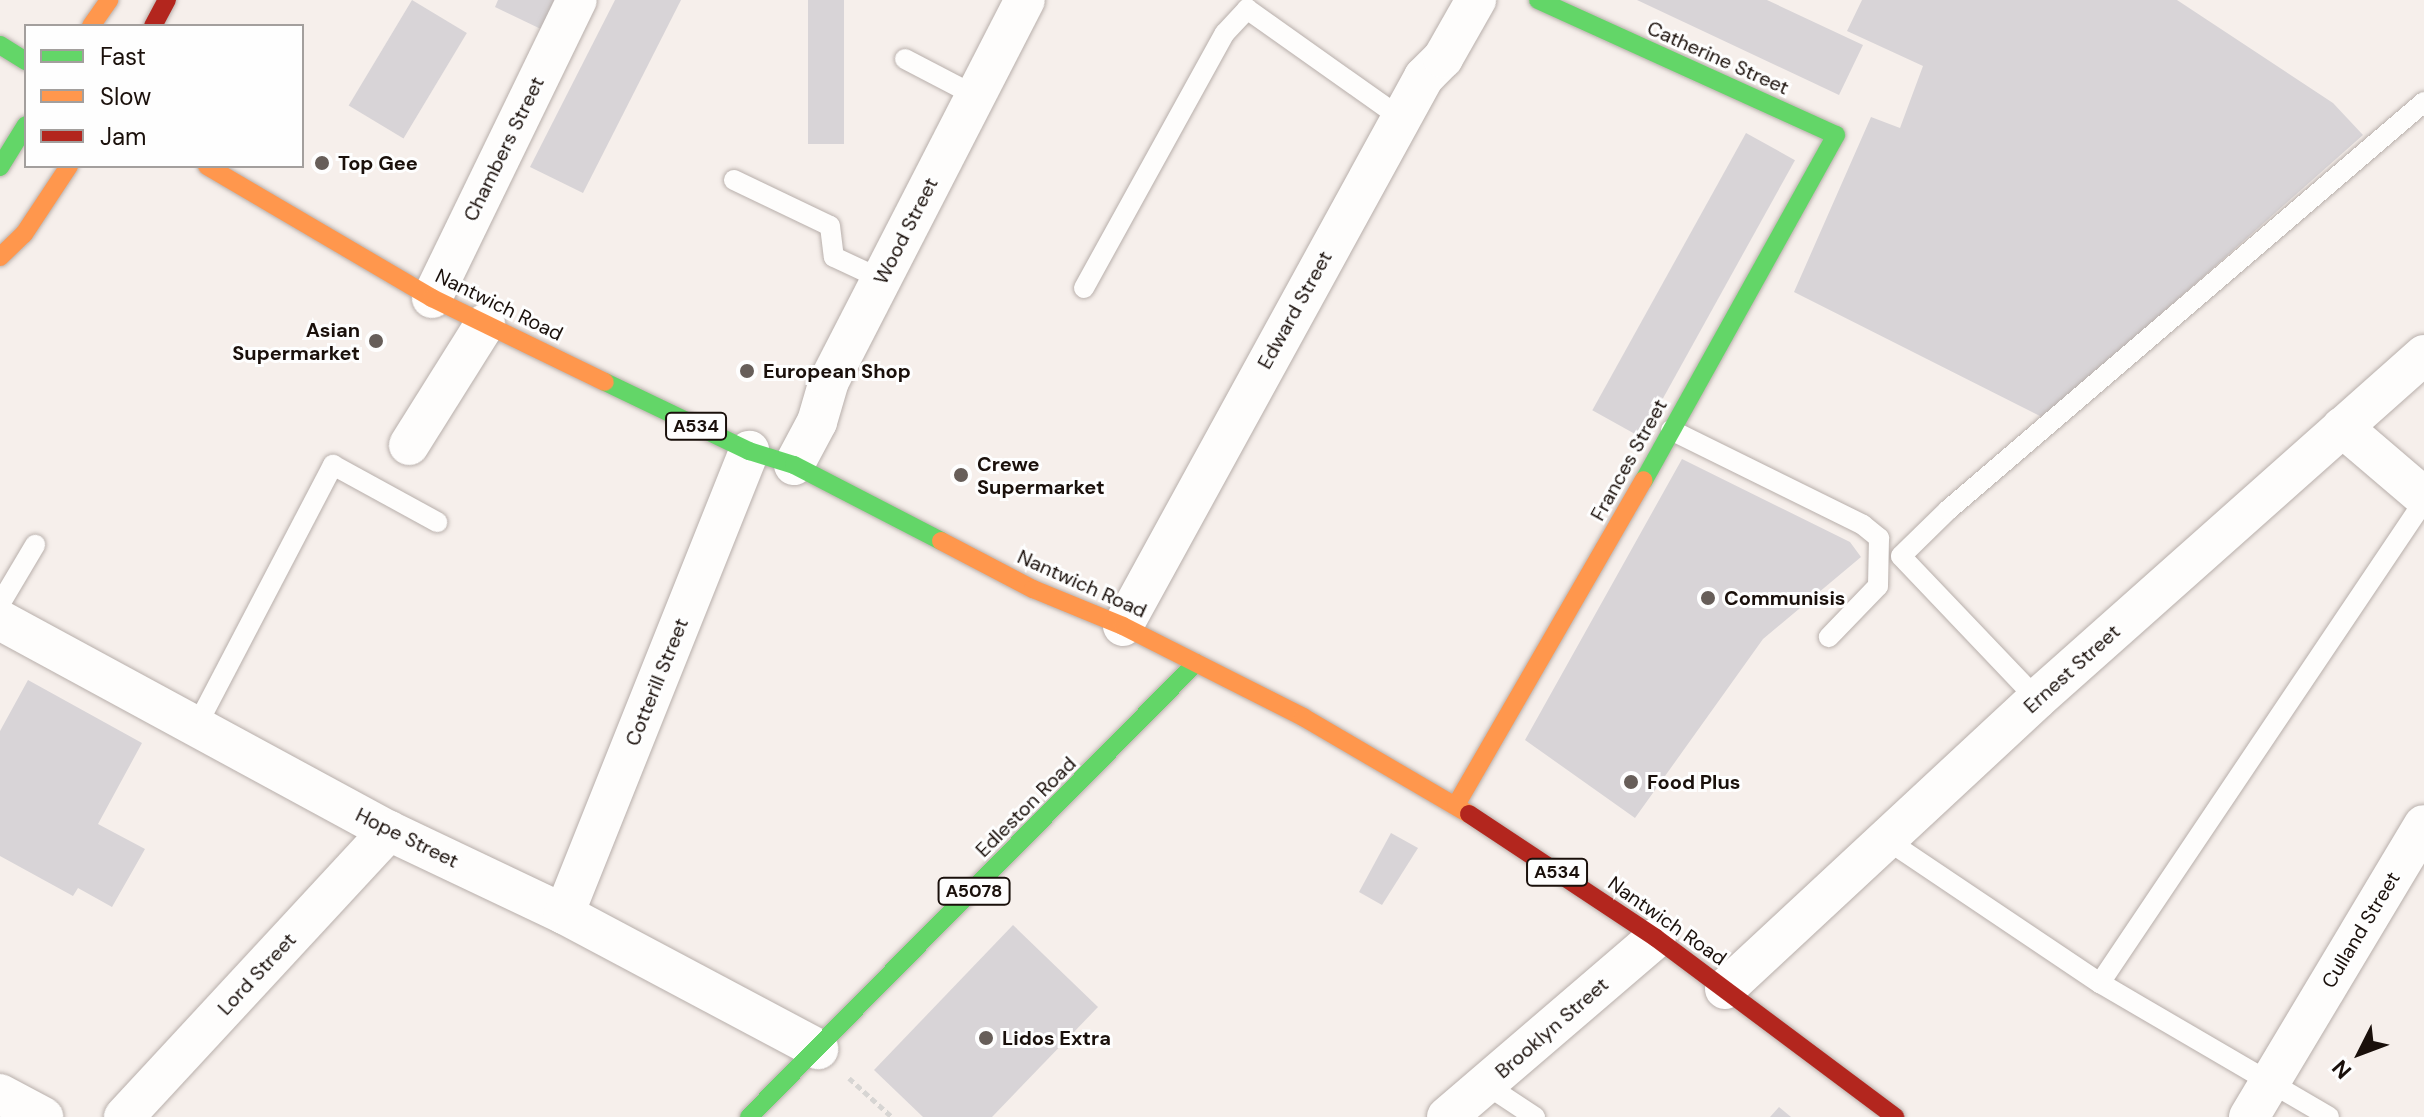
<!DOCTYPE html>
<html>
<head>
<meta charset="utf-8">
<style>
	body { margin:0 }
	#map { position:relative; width:2424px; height:1117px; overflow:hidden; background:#f6efeb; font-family:"DM Sans",sans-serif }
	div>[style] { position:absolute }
	.building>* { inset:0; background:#d8d4d7; transform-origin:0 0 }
	.path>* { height:5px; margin-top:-2.5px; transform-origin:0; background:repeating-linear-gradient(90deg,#d7d5d3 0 6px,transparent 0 10px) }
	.roads { filter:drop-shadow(0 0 2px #b8afab) drop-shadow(0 0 2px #b8afab) }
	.lane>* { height:20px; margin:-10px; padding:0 10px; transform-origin:10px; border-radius:10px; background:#fefdfc }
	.street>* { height:40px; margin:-20px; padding:0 20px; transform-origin:20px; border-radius:20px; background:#fefdfc }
	.fast>* { height:18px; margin:-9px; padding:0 9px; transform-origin:9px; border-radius:9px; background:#63d668 }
	.slow>* { height:18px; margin:-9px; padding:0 9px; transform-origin:9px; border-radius:9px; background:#ff974d }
	.jam>* { height:18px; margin:-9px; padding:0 9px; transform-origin:9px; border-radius:9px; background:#b3261e }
	.dots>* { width:22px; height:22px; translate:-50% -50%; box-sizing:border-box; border:4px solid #fefefe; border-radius:50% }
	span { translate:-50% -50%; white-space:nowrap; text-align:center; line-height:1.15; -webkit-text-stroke:6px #fefefe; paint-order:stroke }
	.shield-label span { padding:2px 6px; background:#fefefe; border:2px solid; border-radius:6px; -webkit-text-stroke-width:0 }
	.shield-label { font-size:18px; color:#1a100b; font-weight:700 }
	.street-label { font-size:20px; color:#1a100b }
	.poi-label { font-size:20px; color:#1a100b; font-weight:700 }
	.left { translate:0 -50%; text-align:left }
	.right { translate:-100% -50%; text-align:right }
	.legend { position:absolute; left:24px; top:24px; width:280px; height:144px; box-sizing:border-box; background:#fefefe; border:2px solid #a39f9d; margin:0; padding:10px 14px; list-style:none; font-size:24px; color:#1a100b }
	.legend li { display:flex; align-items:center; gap:16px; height:40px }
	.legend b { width:40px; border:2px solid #a39f9d }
	.north { position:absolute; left:2320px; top:1013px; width:80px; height:80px; -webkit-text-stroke:6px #fefefe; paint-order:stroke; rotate:228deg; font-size:22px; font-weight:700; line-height:32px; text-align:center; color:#1a100b }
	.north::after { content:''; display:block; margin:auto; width:28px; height:36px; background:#1a100b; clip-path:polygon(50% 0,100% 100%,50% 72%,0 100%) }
</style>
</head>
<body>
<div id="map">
	<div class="building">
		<i style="left:412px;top:0;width:64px;height:123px;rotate:31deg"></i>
		<i style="clip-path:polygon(498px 0,559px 0,545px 31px,495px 7px)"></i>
		<i style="clip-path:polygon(615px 0,681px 0,583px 193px,530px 167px)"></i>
		<i style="left:808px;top:0;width:36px;height:144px"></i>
		<i style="clip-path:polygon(1637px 0,1767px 0,1863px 45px,1839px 95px)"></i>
		<i style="clip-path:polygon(1862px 0,2177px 0,2333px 103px,2363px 135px,2044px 418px,1794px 292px,1871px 117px,1900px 128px,1923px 66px,1847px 31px)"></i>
		<i style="left:1746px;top:133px;width:56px;height:317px;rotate:29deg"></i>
		<i style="clip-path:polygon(1682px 459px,1850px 542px,1861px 557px,1763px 639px,1635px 818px,1525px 740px)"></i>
		<i style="clip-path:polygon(28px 680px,142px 743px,98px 824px,145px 849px,112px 907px,78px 888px,73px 896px,0 856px,0 731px)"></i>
		<i style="clip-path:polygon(1391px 833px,1418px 848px,1382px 905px,1359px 892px)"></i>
		<i style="clip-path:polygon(1013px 925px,1098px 1007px,992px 1117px,923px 1117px,874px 1070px)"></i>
		<i style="clip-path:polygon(1779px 1107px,1791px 1117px,1770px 1117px)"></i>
	</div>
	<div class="path">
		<i style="left:849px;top:1078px;width:58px;rotate:42.2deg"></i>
	</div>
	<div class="roads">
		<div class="lane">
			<i style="left:905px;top:59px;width:80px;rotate:27.5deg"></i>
			<i style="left:734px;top:180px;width:106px;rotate:25.6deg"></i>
			<i style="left:830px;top:226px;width:31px;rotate:83deg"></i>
			<i style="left:834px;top:257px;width:52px;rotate:25.1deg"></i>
			<i style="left:1084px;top:288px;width:291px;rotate:-61.1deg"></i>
			<i style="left:1225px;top:33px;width:33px;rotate:-47deg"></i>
			<i style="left:1247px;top:9px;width:189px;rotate:35.3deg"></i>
			<i style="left:1671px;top:430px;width:214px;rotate:26.3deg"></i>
			<i style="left:1863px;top:525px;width:21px;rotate:39deg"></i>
			<i style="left:1879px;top:538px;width:48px;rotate:91.2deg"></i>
			<i style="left:1878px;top:586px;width:71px;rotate:133.9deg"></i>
			<i style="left:0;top:604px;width:69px;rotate:-59.3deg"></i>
			<i style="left:2037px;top:699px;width:197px;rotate:-133.6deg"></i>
			<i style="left:1901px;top:556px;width:66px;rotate:-44.4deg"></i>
			<i style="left:1948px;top:510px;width:627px;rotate:-40.6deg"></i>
			<i style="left:196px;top:727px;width:296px;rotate:-62.4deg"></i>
			<i style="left:333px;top:465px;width:119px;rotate:28.7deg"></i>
			<i style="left:1887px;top:840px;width:257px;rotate:33.9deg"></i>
			<i style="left:2100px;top:983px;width:265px;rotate:30.3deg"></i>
			<i style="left:2100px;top:983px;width:581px;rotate:-56.09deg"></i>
			<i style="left:1485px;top:1084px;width:60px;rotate:33.4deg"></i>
		</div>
		<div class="street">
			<i style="left:432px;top:298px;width:331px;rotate:-64.1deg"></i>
			<i style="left:2342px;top:427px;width:108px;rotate:40.5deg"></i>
			<i style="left:409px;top:445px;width:143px;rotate:-57.9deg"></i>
			<i style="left:794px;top:465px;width:49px;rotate:-61.9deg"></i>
			<i style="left:817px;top:422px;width:43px;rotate:-73.7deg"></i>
			<i style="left:829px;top:381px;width:428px;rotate:-62.8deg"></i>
			<i style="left:0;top:620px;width:443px;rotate:28.5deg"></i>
			<i style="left:389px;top:831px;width:194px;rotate:25.4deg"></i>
			<i style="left:564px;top:914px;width:288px;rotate:28deg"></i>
			<i style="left:1123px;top:626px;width:626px;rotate:-61.27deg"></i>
			<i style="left:1424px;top:77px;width:27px;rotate:-45deg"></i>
			<i style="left:1443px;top:58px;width:67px;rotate:-60.4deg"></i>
			<i style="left:564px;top:914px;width:499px;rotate:-68.2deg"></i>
			<i style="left:1725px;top:989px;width:426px;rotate:-42.9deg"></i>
			<i style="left:2037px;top:699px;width:518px;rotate:-41.63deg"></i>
			<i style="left:0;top:1094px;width:49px;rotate:28.1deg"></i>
			<i style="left:124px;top:1117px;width:390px;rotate:-47.2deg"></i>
			<i style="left:1447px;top:1117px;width:275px;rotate:-40.6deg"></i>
			<i style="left:2249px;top:1117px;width:340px;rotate:-59.1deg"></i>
		</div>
		<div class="fast">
			<i style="left:1538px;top:0;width:327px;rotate:24.4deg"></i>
			<i style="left:1836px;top:135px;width:395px;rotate:119.1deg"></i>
			<i style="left:0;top:45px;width:31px;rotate:32deg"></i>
			<i style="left:0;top:167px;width:49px;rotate:-58.2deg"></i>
			<i style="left:605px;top:382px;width:160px;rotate:25.6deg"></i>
			<i style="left:749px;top:451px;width:47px;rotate:17.3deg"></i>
			<i style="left:794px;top:465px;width:165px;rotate:27.3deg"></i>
			<i style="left:749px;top:1117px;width:637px;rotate:-45.45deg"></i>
		</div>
		<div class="slow">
			<i style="left:91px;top:26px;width:32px;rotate:-55deg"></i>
			<i style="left:207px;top:166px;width:261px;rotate:30.4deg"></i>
			<i style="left:432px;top:298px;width:192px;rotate:25.9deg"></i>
			<i style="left:0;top:257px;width:33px;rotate:-44deg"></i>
			<i style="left:24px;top:234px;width:82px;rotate:-56.5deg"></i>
			<i style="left:941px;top:541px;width:104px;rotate:27.6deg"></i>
			<i style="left:1033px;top:589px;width:97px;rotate:22.3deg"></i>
			<i style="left:1123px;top:626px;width:202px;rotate:26.8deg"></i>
			<i style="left:1303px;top:717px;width:192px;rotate:30.3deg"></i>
			<i style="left:1456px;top:805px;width:375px;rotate:-60deg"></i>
		</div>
		<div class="jam">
			<i style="left:153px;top:26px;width:30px;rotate:-62deg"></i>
			<i style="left:1469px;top:814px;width:224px;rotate:33.5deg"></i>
			<i style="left:1656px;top:938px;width:299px;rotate:36.8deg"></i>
		</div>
	</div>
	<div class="dots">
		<i style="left:322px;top:163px;background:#675e59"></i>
		<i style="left:376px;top:341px;background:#675e59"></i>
		<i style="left:747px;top:371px;background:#675e59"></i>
		<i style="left:961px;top:475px;background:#675e59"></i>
		<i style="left:1708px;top:598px;background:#675e59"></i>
		<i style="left:1631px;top:782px;background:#675e59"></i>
		<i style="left:986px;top:1038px;background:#675e59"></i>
	</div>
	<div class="shield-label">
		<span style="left:696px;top:426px">A534</span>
		<span style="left:1557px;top:872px">A534</span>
		<span style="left:974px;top:891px">A5078</span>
	</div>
	<div class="street-label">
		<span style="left:1718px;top:58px;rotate:24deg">Catherine Street</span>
		<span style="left:504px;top:149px;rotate:-64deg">Chambers Street</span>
		<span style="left:906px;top:231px;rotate:-63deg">Wood Street</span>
		<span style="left:499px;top:305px;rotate:26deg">Nantwich Road</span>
		<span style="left:1295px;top:310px;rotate:-61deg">Edward Street</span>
		<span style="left:1629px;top:460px;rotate:-61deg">Frances Street</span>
		<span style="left:1082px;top:584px;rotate:24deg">Nantwich Road</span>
		<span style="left:2072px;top:669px;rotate:-42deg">Ernest Street</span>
		<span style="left:657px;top:682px;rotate:-68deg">Cotterill Street</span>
		<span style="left:1026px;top:807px;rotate:-45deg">Edleston Road</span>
		<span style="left:407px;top:838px;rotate:26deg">Hope Street</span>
		<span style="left:1667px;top:921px;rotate:35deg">Nantwich Road</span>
		<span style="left:2361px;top:930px;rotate:-59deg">Culland Street</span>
		<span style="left:257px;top:974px;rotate:-47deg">Lord Street</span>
		<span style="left:1552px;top:1028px;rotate:-41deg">Brooklyn Street</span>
	</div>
	<div class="poi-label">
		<span class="left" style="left:338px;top:163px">Top Gee</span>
		<span class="right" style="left:360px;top:342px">Asian<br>Supermarket</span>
		<span class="left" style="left:763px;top:371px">European Shop</span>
		<span class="left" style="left:977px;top:476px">Crewe<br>Supermarket</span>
		<span class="left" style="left:1724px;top:598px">Communisis</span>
		<span class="left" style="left:1647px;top:782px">Food Plus</span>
		<span class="left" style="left:1002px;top:1038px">Lidos Extra</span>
	</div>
	<ul class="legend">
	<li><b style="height:10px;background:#63d668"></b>Fast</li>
	<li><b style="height:10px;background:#ff974d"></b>Slow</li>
	<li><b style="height:10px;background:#b3261e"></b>Jam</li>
	</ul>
	<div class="north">N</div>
</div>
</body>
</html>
